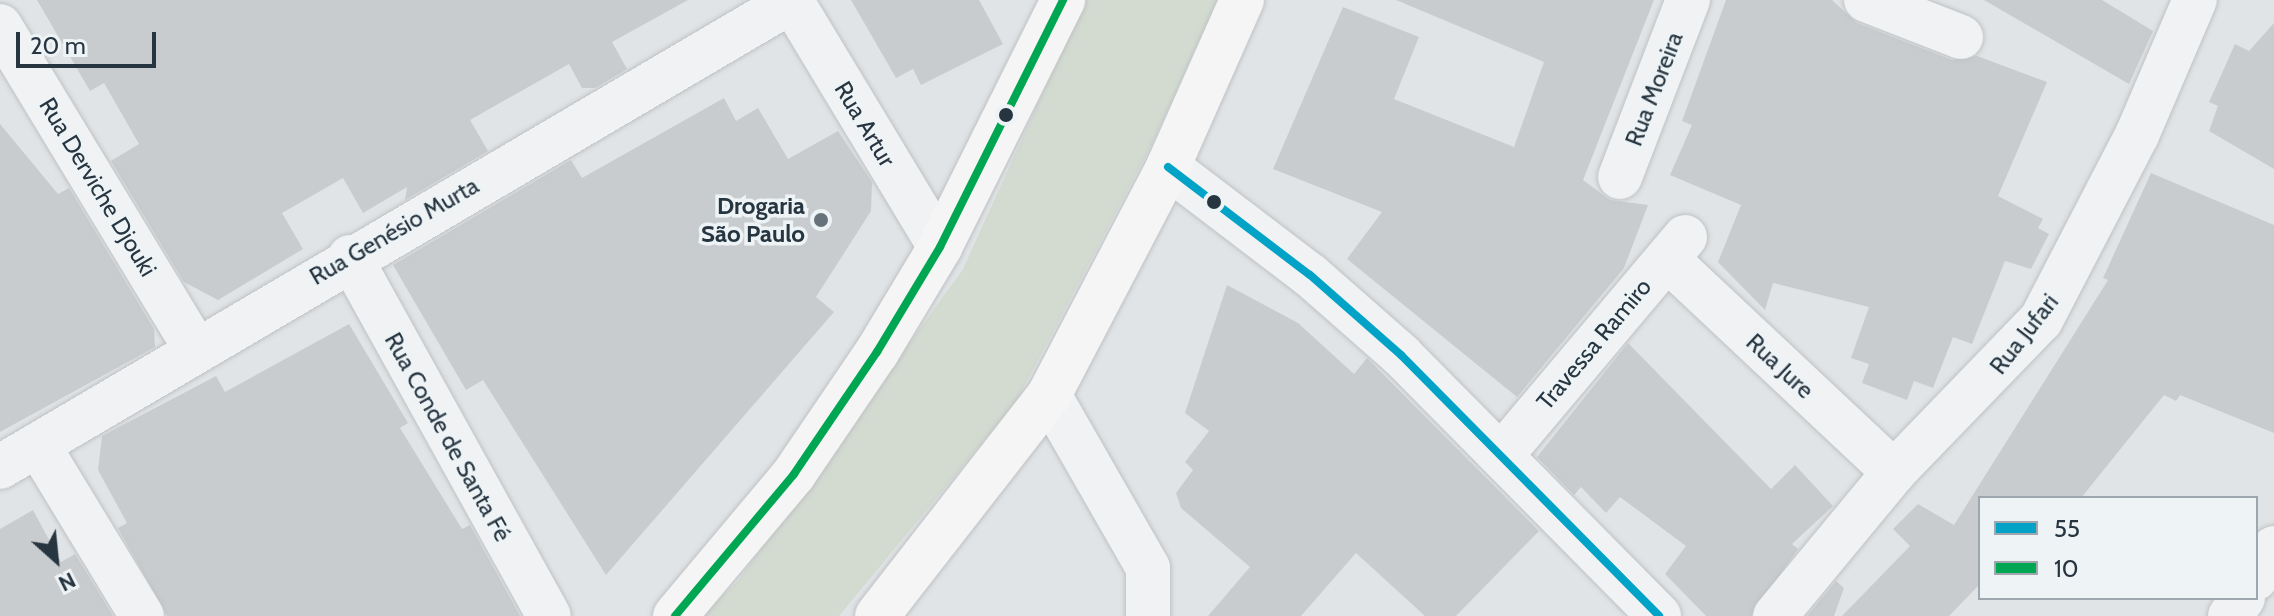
<!DOCTYPE html>
<html>
<head>
<meta charset="utf-8">
<style>
	body { margin:0 }
	#map { position:relative; width:2274px; height:616px; overflow:hidden; background:#e1e4e6; font-family:Cabin,sans-serif }
	div>[style] { position:absolute }
	.green>* { inset:0; background:#d3dbd1 }
	.building>* { inset:0; background:#c9ccce }
	.roads { filter:drop-shadow(0 0 2px #bfc2c4) drop-shadow(0 0 2px #bfc2c4) }
	.minor>* { height:44px; margin:-22px; padding:0 22px; transform-origin:22px; border-radius:22px; background:#f0f2f3 }
	.major>* { height:44px; margin:-22px; padding:0 22px; transform-origin:22px; border-radius:22px; background:#f5f5f6 }
	.bus-1>* { height:8px; margin:-4px; padding:0 4px; transform-origin:4px; border-radius:4px; background:#02a3c7 }
	.bus-2>* { height:8px; margin:-4px; padding:0 4px; transform-origin:4px; border-radius:4px; background:#00a651 }
	.dots>* { width:22px; height:22px; translate:-50% -50%; box-sizing:border-box; border:4px solid #eef3f6; border-radius:50% }
	span { translate:-50% -50%; white-space:nowrap; text-align:center; line-height:1.15; -webkit-text-stroke:7px #eef3f6; paint-order:stroke }
	.street-label { font-size:24px; color:#263540 }
	.poi-label { font-size:24px; color:#263540; font-weight:700 }
	.right { translate:-100% -50%; text-align:right }
	.legend { position:absolute; left:1978px; top:496px; width:280px; height:104px; box-sizing:border-box; background:#eef3f6; border:2px solid #9ea7ad; margin:0; padding:10px 14px; list-style:none; font-size:24px; color:#263540 }
	.legend li { display:flex; align-items:center; gap:16px; height:40px }
	.legend b { width:40px; border:2px solid #9ea7ad }
	.north { position:absolute; left:16px; top:520px; width:80px; height:80px; -webkit-text-stroke:6px #eef3f6; paint-order:stroke; rotate:153deg; font-size:22px; font-weight:700; line-height:32px; text-align:center; color:#263540 }
	.north::after { content:''; display:block; margin:auto; width:28px; height:36px; background:#263540; clip-path:polygon(50% 0,100% 100%,50% 72%,0 100%) }
	.scale { position:absolute; left:16px; top:32px; width:140px; height:36px; box-sizing:border-box; border:4px solid #263540; border-top:0; padding-left:10px; font-size:24px; line-height:28px; white-space:nowrap; color:#263540; -webkit-text-stroke:6px #eef3f6; paint-order:stroke }
</style>
</head>
<body>
<div id="map">
	<div class="green">
		<i style="clip-path:polygon(1085px 0,1218px 0,1152px 144px,1016px 402px,839px 616px,701px 616px,737px 582px,963px 269px)"></i>
	</div>
	<div class="building">
		<i style="clip-path:polygon(37px 0,688px 0,612px 42px,627px 69px,595px 88px,582px 88px,569px 64px,470px 120px,488px 151px,405px 200px,407px 187px,363px 213px,343px 178px,282px 213px,303px 249px,218px 300px,184px 282px,111px 161px,139px 144px,104px 83px,90px 91px)"></i>
		<i style="clip-path:polygon(851px 0,979px 0,1003px 44px,921px 85px,913px 69px,896px 78px)"></i>
		<i style="clip-path:polygon(1396px 0,1654px 0,1583px 180px,1610px 200px,1648px 205px,1624px 268px,1517px 397px,1347px 259px,1382px 212px,1273px 169px,1343px 7px,1419px 37px,1394px 99px,1514px 147px,1544px 62px)"></i>
		<i style="clip-path:polygon(1726px 0,1832px 0,1857px 23px,1952px 60px,1977px 56px,2047px 82px,1998px 196px,2043px 219px,2038px 228px,2049px 234px,2031px 269px,2005px 261px,1972px 344px,1953px 337px,1933px 388px,1914px 381px,1907px 400px,1862px 383px,1869px 364px,1851px 358px,1869px 307px,1773px 283px,1765px 310px,1718px 262px,1741px 205px,1670px 175px,1692px 125px,1682px 121px)"></i>
		<i style="clip-path:polygon(1984px 0,2102px 0,2153px 31px,2129px 84px)"></i>
		<i style="clip-path:polygon(2274px 23px,2274px 169px,2209px 131px,2218px 106px,2209px 102px,2235px 44px,2249px 51px)"></i>
		<i style="clip-path:polygon(724px 98px,736px 121px,758px 108px,788px 159px,838px 131px,872px 182px,871px 211px,816px 297px,834px 312px,606px 575px,483px 380px,466px 390px,393px 265px,571px 160px,582px 178px)"></i>
		<i style="clip-path:polygon(0 124px,58px 194px,69px 188px,154px 329px,155px 347px,0 432px)"></i>
		<i style="clip-path:polygon(2151px 173px,2274px 225px,2274px 433px,2180px 395px,2176px 401px,2164px 395px,2081px 498px,1980px 498px,1980px 584px,1949px 616px,1842px 616px,1910px 546px,1893px 529px,1918px 504px,1954px 525px,2108px 280px,2103px 278px)"></i>
		<i style="clip-path:polygon(1227px 285px,1298px 323px,1354px 374px,1367px 358px,1539px 531px,1456px 616px,1425px 616px,1356px 553px,1301px 616px,1208px 616px,1250px 567px,1181px 508px,1176px 493px,1193px 470px,1185px 462px,1209px 431px,1185px 413px)"></i>
		<i style="clip-path:polygon(349px 324px,408px 423px,400px 428px,462px 529px,470px 525px,520px 616px,167px 616px,118px 528px,127px 523px,98px 470px,102px 436px,216px 376px,225px 392px)"></i>
		<i style="clip-path:polygon(1628px 343px,1771px 489px,1795px 465px,1833px 506px,1792px 544px,1798px 549px,1751px 616px,1706px 616px,1665px 574px,1686px 546px,1620px 497px,1606px 513px,1581px 487px,1574px 495px,1537px 457px)"></i>
		<i style="clip-path:polygon(33px 510px,61px 562px,75px 554px,113px 616px,0 616px,0 529px)"></i>
		<i style="clip-path:polygon(1836px 581px,1844px 588px,1834px 616px,1807px 616px)"></i>
	</div>
	<div class="roads">
		<div class="minor">
			<i style="left:791px;top:0;width:288px;rotate:58.9deg"></i>
			<i style="left:1866px;top:0;width:102px;rotate:21.3deg"></i>
			<i style="left:0;top:26px;width:376px;rotate:58.8deg"></i>
			<i style="left:1168px;top:167px;width:178px;rotate:37.3deg"></i>
			<i style="left:1310px;top:275px;width:121px;rotate:41.3deg"></i>
			<i style="left:1401px;top:355px;width:367px;rotate:45.3deg"></i>
			<i style="left:1620px;top:177px;width:190px;rotate:-69deg"></i>
			<i style="left:350px;top:257px;width:410px;rotate:61deg"></i>
			<i style="left:1667px;top:259px;width:311px;rotate:43.2deg"></i>
			<i style="left:1049px;top:395px;width:199px;rotate:60.2deg"></i>
			<i style="left:1148px;top:568px;width:48px;rotate:90deg"></i>
			<i style="left:38px;top:445px;width:200px;rotate:58.7deg"></i>
			<i style="left:1504px;top:452px;width:281px;rotate:-49.9deg"></i>
			<i style="left:0;top:467px;width:919px;rotate:-30.47deg"></i>
			<i style="left:2256px;top:578px;width:35px;rotate:-59deg"></i>
			<i style="left:1775px;top:616px;width:187px;rotate:-50.4deg"></i>
			<i style="left:1894px;top:472px;width:211px;rotate:-46deg"></i>
			<i style="left:2041px;top:320px;width:208px;rotate:-62.6deg"></i>
			<i style="left:2137px;top:135px;width:147px;rotate:-66.8deg"></i>
			<i style="left:2230px;top:616px;width:22px;rotate:-54deg"></i>
		</div>
		<div class="major">
			<i style="left:675px;top:616px;width:185px;rotate:-50deg"></i>
			<i style="left:794px;top:474px;width:148px;rotate:-55.8deg"></i>
			<i style="left:877px;top:352px;width:122px;rotate:-59deg"></i>
			<i style="left:940px;top:247px;width:276px;rotate:-63.5deg"></i>
			<i style="left:877px;top:616px;width:280px;rotate:-52.1deg"></i>
			<i style="left:1049px;top:395px;width:257px;rotate:-62.4deg"></i>
			<i style="left:1168px;top:167px;width:183px;rotate:-66.1deg"></i>
		</div>
	</div>
	<div class="bus-1">
		<i style="left:1168px;top:167px;width:178px;rotate:37.3deg"></i>
		<i style="left:1310px;top:275px;width:121px;rotate:41.3deg"></i>
		<i style="left:1401px;top:355px;width:367px;rotate:45.3deg"></i>
	</div>
	<div class="bus-2">
		<i style="left:675px;top:616px;width:185px;rotate:-50deg"></i>
		<i style="left:794px;top:474px;width:148px;rotate:-55.8deg"></i>
		<i style="left:877px;top:352px;width:122px;rotate:-59deg"></i>
		<i style="left:940px;top:247px;width:276px;rotate:-63.5deg"></i>
	</div>
	<div class="dots">
		<i style="left:1006px;top:115px;background:#263540"></i>
		<i style="left:1214px;top:202px;background:#263540"></i>
		<i style="left:821px;top:220px;background:#67727a"></i>
	</div>
	<div class="street-label">
		<span style="left:1654px;top:89px;rotate:-69deg">Rua Moreira</span>
		<span style="left:865px;top:124px;rotate:59deg">Rua Artur</span>
		<span style="left:98px;top:187px;rotate:59deg">Rua Derviche Djouki</span>
		<span style="left:394px;top:231px;rotate:-30deg">Rua Genésio Murta</span>
		<span style="left:2024px;top:334px;rotate:-52deg">Rua Jufari</span>
		<span style="left:1594px;top:344px;rotate:-50deg">Travessa Ramiro</span>
		<span style="left:1780px;top:366px;rotate:43deg">Rua Jure</span>
		<span style="left:448px;top:437px;rotate:61deg">Rua Conde de Santa Fé</span>
	</div>
	<div class="poi-label">
		<span class="right" style="left:805px;top:220px">Drogaria<br>São Paulo</span>
	</div>
	<ul class="legend">
	<li><b style="height:10px;background:#02a3c7"></b>55</li>
	<li><b style="height:10px;background:#00a651"></b>10</li>
	</ul>
	<div class="north">N</div>
	<div class="scale">20 m</div>
</div>
</body>
</html>
